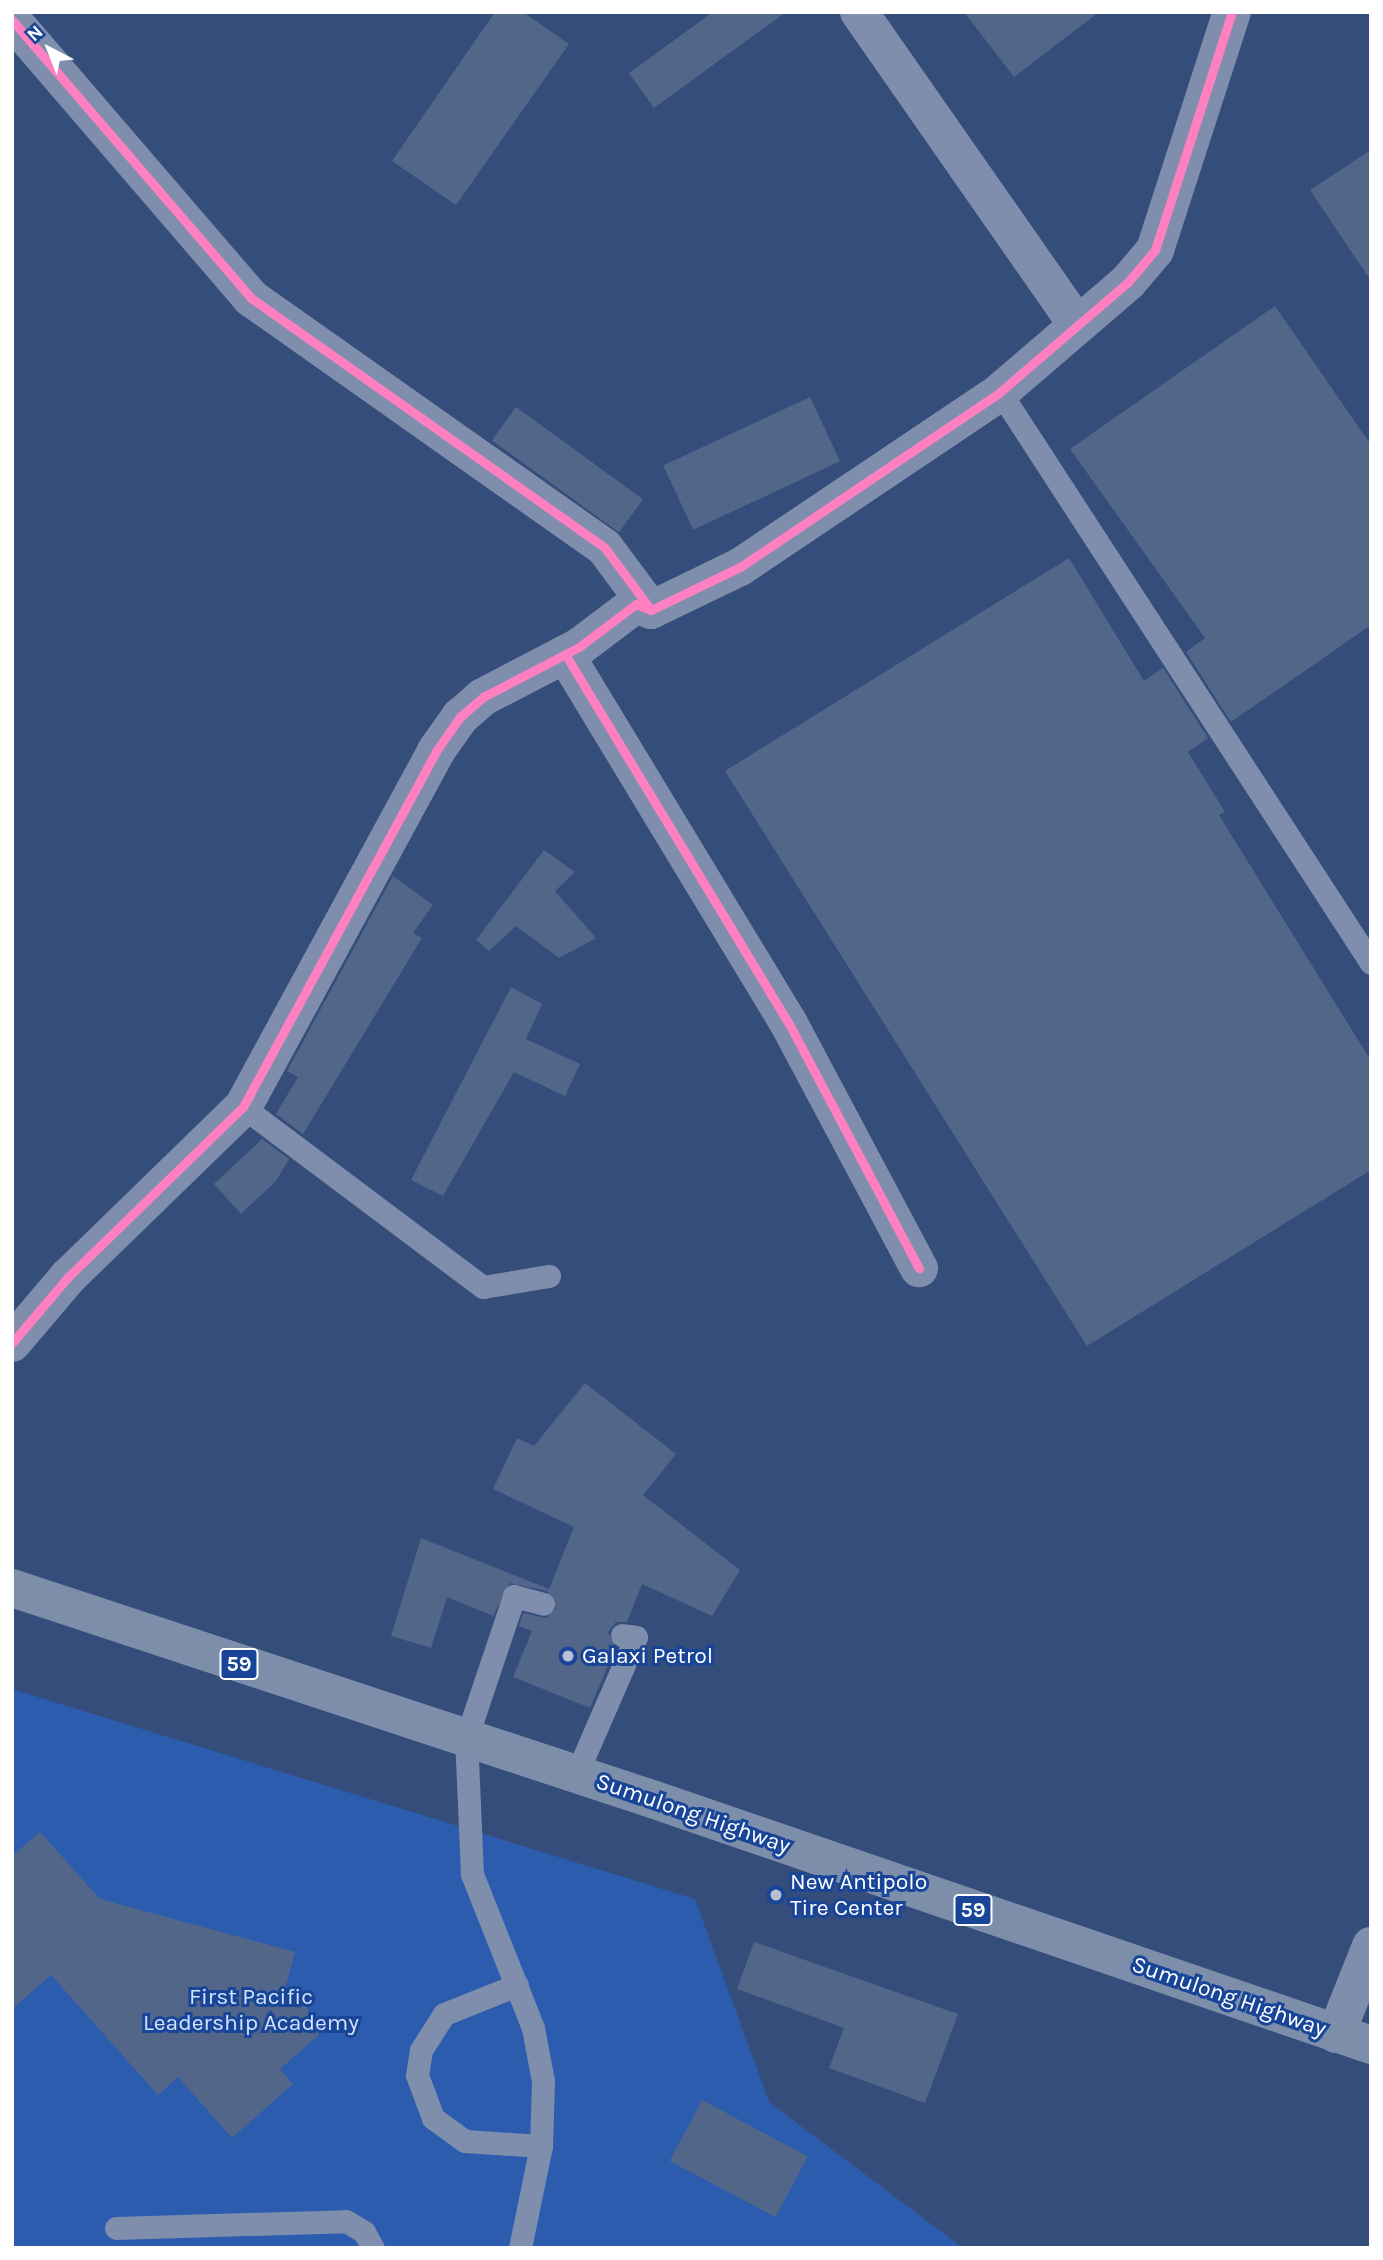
<!DOCTYPE html>
<html>
<head>
<meta charset="utf-8">
<style>
	body { margin:0 }
	#map { position:relative; width:1383px; height:2260px; overflow:hidden; background:#354d7b; font-family:Karla,sans-serif }
	div>[style] { position:absolute }
	.green>* { inset:0; background:#2c5cae }
	.building>* { inset:0; background:#52668a; transform-origin:0 0 }
	.service>* { height:23px; margin:-11.5px; padding:0 11.5px; transform-origin:11.5px; border-radius:11.5px; background:#7f8ead }
	.minor>* { height:38px; margin:-19px; padding:0 19px; transform-origin:19px; border-radius:19px; background:#7f8ead }
	.primary>* { height:38px; margin:-19px; padding:0 19px; transform-origin:19px; border-radius:19px; background:#7d8eab }
	.cycleway>* { height:9px; margin:-4.5px; padding:0 4.5px; transform-origin:4.5px; border-radius:4.5px; background:#ff80c0 }
	.dots>* { width:19px; height:19px; translate:-50% -50%; box-sizing:border-box; border:4px solid #184598; border-radius:50% }
	span { translate:-50% -50%; white-space:nowrap; text-align:center; line-height:1.15; -webkit-text-stroke:6px #184598; paint-order:stroke }
	.shield-label span { padding:2px 5px; background:#184598; border:2px solid; border-radius:5px; -webkit-text-stroke-width:0 }
	.shield-label { font-size:21px; color:#fff; font-weight:700 }
	.poi-label { font-size:23px; color:#fff }
	.left { translate:0 -50%; text-align:left }
	.street-label { font-size:23px; color:#fff }
	.park-label { font-size:23px; color:#d3e2fc }
	.frame { position:absolute; inset:0; border:14px solid #fff; pointer-events:none }
	.north { position:absolute; left:14px; top:14px; width:70px; height:70px; -webkit-text-stroke:5px #184598; paint-order:stroke; rotate:318deg; font-size:19px; font-weight:700; line-height:28px; text-align:center; color:#fff }
	.north::after { content:''; display:block; margin:auto; width:24px; height:32px; background:#fff; clip-path:polygon(50% 0,100% 100%,50% 72%,0 100%) }
</style>
</head>
<body>
<div id="map">
	<div class="green">
		<i style="clip-path:polygon(12px 1689px,695px 1899px,769px 2102px,963px 2248px,12px 2248px)"></i>
	</div>
	<div class="building">
		<i style="clip-path:polygon(495px 12px,523px 12px,569px 44px,456px 205px,392px 161px)"></i>
		<i style="clip-path:polygon(713px 12px,786px 12px,654px 108px,629px 73px)"></i>
		<i style="clip-path:polygon(964px 12px,1099px 12px,1014px 77px)"></i>
		<i style="clip-path:polygon(1371px 150px,1371px 281px,1310px 190px)"></i>
		<i style="clip-path:polygon(1275px 306px,1371px 445px,1371px 625px,1231px 722px,1186px 652px,1205px 638px,1070px 449px)"></i>
		<i style="left:810px;top:397px;width:71px;height:162px;rotate:65deg"></i>
		<i style="left:516px;top:407px;width:157px;height:41px;rotate:36deg"></i>
		<i style="clip-path:polygon(1069px 558px,1144px 681px,1163px 668px,1208px 738px,1188px 752px,1225px 812px,1219px 815px,1371px 1061px,1371px 1170px,1087px 1346px,725px 771px)"></i>
		<i style="clip-path:polygon(544px 850px,575px 872px,555px 891px,596px 938px,559px 958px,516px 926px,489px 951px,476px 940px)"></i>
		<i style="clip-path:polygon(393px 876px,433px 905px,413px 933px,422px 938px,303px 1134px,276px 1114px,298px 1077px,287px 1071px)"></i>
		<i style="clip-path:polygon(511px 987px,542px 1004px,526px 1039px,580px 1064px,565px 1096px,514px 1072px,443px 1196px,411px 1180px)"></i>
		<i style="clip-path:polygon(262px 1139px,289px 1159px,276px 1181px,241px 1214px,214px 1184px)"></i>
		<i style="clip-path:polygon(585px 1383px,676px 1454px,643px 1495px,740px 1570px,712px 1616px,642px 1584px,627px 1622px,616px 1622px,608px 1632px,616px 1647px,590px 1708px,513px 1677px,532px 1631px,519px 1626px,523px 1613px,546px 1618px,556px 1608px,547px 1591px,510px 1583px,493px 1616px,447px 1597px,431px 1648px,391px 1636px,421px 1538px,549px 1589px,574px 1527px,493px 1489px,517px 1438px,534px 1446px)"></i>
		<i style="clip-path:polygon(40px 1832px,100px 1899px,295px 1952px,283px 1996px,307px 2007px,319px 2035px,280px 2069px,293px 2084px,232px 2138px,178px 2077px,158px 2095px,51px 1975px,12px 2009px,12px 1856px)"></i>
		<i style="clip-path:polygon(754px 1942px,958px 2014px,925px 2103px,829px 2068px,844px 2028px,737px 1989px)"></i>
		<i style="left:702px;top:2100px;width:120px;height:69px;rotate:28deg"></i>
	</div>
	<div class="service">
		<i style="left:1000px;top:392px;width:681px;rotate:56.99deg"></i>
		<i style="left:243px;top:1107px;width:300px;rotate:36.9deg"></i>
		<i style="left:483px;top:1287px;width:67px;rotate:-9.5deg"></i>
		<i style="left:576px;top:1775px;width:150px;rotate:-66.5deg"></i>
		<i style="left:636px;top:1637px;width:14px;rotate:-172deg"></i>
		<i style="left:517px;top:1985px;width:79px;rotate:158.3deg"></i>
		<i style="left:444px;top:2014px;width:43px;rotate:122.6deg"></i>
		<i style="left:421px;top:2050px;width:25px;rotate:99deg"></i>
		<i style="left:417px;top:2075px;width:46px;rotate:69.6deg"></i>
		<i style="left:433px;top:2118px;width:39px;rotate:36deg"></i>
		<i style="left:465px;top:2141px;width:76px;rotate:3.8deg"></i>
		<i style="left:116px;top:2228px;width:230px;rotate:-1.7deg"></i>
		<i style="left:346px;top:2221px;width:21px;rotate:31deg"></i>
		<i style="left:364px;top:2232px;width:18px;rotate:61deg"></i>
		<i style="left:520px;top:2248px;width:104px;rotate:-78.4deg"></i>
		<i style="left:541px;top:2146px;width:65px;rotate:-88.2deg"></i>
		<i style="left:543px;top:2081px;width:54px;rotate:-100.7deg"></i>
		<i style="left:533px;top:2028px;width:166px;rotate:-111.6deg"></i>
		<i style="left:472px;top:1874px;width:135px;rotate:-92.5deg"></i>
		<i style="left:466px;top:1739px;width:151px;rotate:-71.4deg"></i>
		<i style="left:514px;top:1596px;width:30px;rotate:15deg"></i>
	</div>
	<div class="minor">
		<i style="left:859px;top:12px;width:381px;rotate:55.1deg"></i>
		<i style="left:12px;top:20px;width:367px;rotate:49.3deg"></i>
		<i style="left:251px;top:298px;width:433px;rotate:35.2deg"></i>
		<i style="left:605px;top:548px;width:77px;rotate:53.4deg"></i>
		<i style="left:565px;top:654px;width:430px;rotate:58.8deg"></i>
		<i style="left:788px;top:1022px;width:279px;rotate:62deg"></i>
		<i style="left:12px;top:1343px;width:87px;rotate:-49.7deg"></i>
		<i style="left:68px;top:1277px;width:244px;rotate:-44.2deg"></i>
		<i style="left:243px;top:1107px;width:405px;rotate:-61.5deg"></i>
		<i style="left:436px;top:751px;width:42px;rotate:-54.8deg"></i>
		<i style="left:460px;top:717px;width:30px;rotate:-41deg"></i>
		<i style="left:483px;top:697px;width:108px;rotate:-27.5deg"></i>
		<i style="left:579px;top:647px;width:71px;rotate:-37deg"></i>
		<i style="left:636px;top:604px;width:16px;rotate:22deg"></i>
		<i style="left:651px;top:610px;width:99px;rotate:-25.8deg"></i>
		<i style="left:740px;top:567px;width:313px;rotate:-33.9deg"></i>
		<i style="left:1000px;top:392px;width:169px;rotate:-40.7deg"></i>
		<i style="left:1128px;top:282px;width:42px;rotate:-49.8deg"></i>
		<i style="left:1155px;top:250px;width:250px;rotate:-72.1deg"></i>
		<i style="left:1336px;top:2034px;width:95px;rotate:-68.3deg"></i>
	</div>
	<div class="primary">
		<i style="left:12px;top:1588px;width:677px;rotate:18.25deg"></i>
		<i style="left:655px;top:1800px;width:757px;rotate:18.89deg"></i>
	</div>
	<div class="cycleway">
		<i style="left:12px;top:20px;width:367px;rotate:49.3deg"></i>
		<i style="left:251px;top:298px;width:433px;rotate:35.2deg"></i>
		<i style="left:605px;top:548px;width:77px;rotate:53.4deg"></i>
		<i style="left:565px;top:654px;width:430px;rotate:58.8deg"></i>
		<i style="left:788px;top:1022px;width:279px;rotate:62deg"></i>
		<i style="left:12px;top:1343px;width:87px;rotate:-49.7deg"></i>
		<i style="left:68px;top:1277px;width:244px;rotate:-44.2deg"></i>
		<i style="left:243px;top:1107px;width:405px;rotate:-61.5deg"></i>
		<i style="left:436px;top:751px;width:42px;rotate:-54.8deg"></i>
		<i style="left:460px;top:717px;width:30px;rotate:-41deg"></i>
		<i style="left:483px;top:697px;width:108px;rotate:-27.5deg"></i>
		<i style="left:579px;top:647px;width:71px;rotate:-37deg"></i>
		<i style="left:636px;top:604px;width:16px;rotate:22deg"></i>
		<i style="left:651px;top:610px;width:99px;rotate:-25.8deg"></i>
		<i style="left:740px;top:567px;width:313px;rotate:-33.9deg"></i>
		<i style="left:1000px;top:392px;width:169px;rotate:-40.7deg"></i>
		<i style="left:1128px;top:282px;width:42px;rotate:-49.8deg"></i>
		<i style="left:1155px;top:250px;width:250px;rotate:-72.1deg"></i>
	</div>
	<div class="dots">
		<i style="left:568px;top:1656px;background:#b8c1d1"></i>
		<i style="left:776px;top:1895px;background:#b8c1d1"></i>
	</div>
	<div class="shield-label">
		<span style="left:239px;top:1664px">59</span>
		<span style="left:973px;top:1910px">59</span>
	</div>
	<div class="poi-label">
		<span class="left" style="left:582px;top:1656px">Galaxi Petrol</span>
		<span class="left" style="left:790px;top:1895px">New Antipolo<br>Tire Center</span>
	</div>
	<div class="street-label">
		<span style="left:693px;top:1814px;rotate:19deg">Sumulong Highway</span>
		<span style="left:1229px;top:1997px;rotate:19deg">Sumulong Highway</span>
	</div>
	<div class="park-label">
		<span style="left:251px;top:2010px">First Pacific<br>Leadership Academy</span>
	</div>
	<div class="frame"></div>
	<div class="north">N</div>
</div>
</body>
</html>
